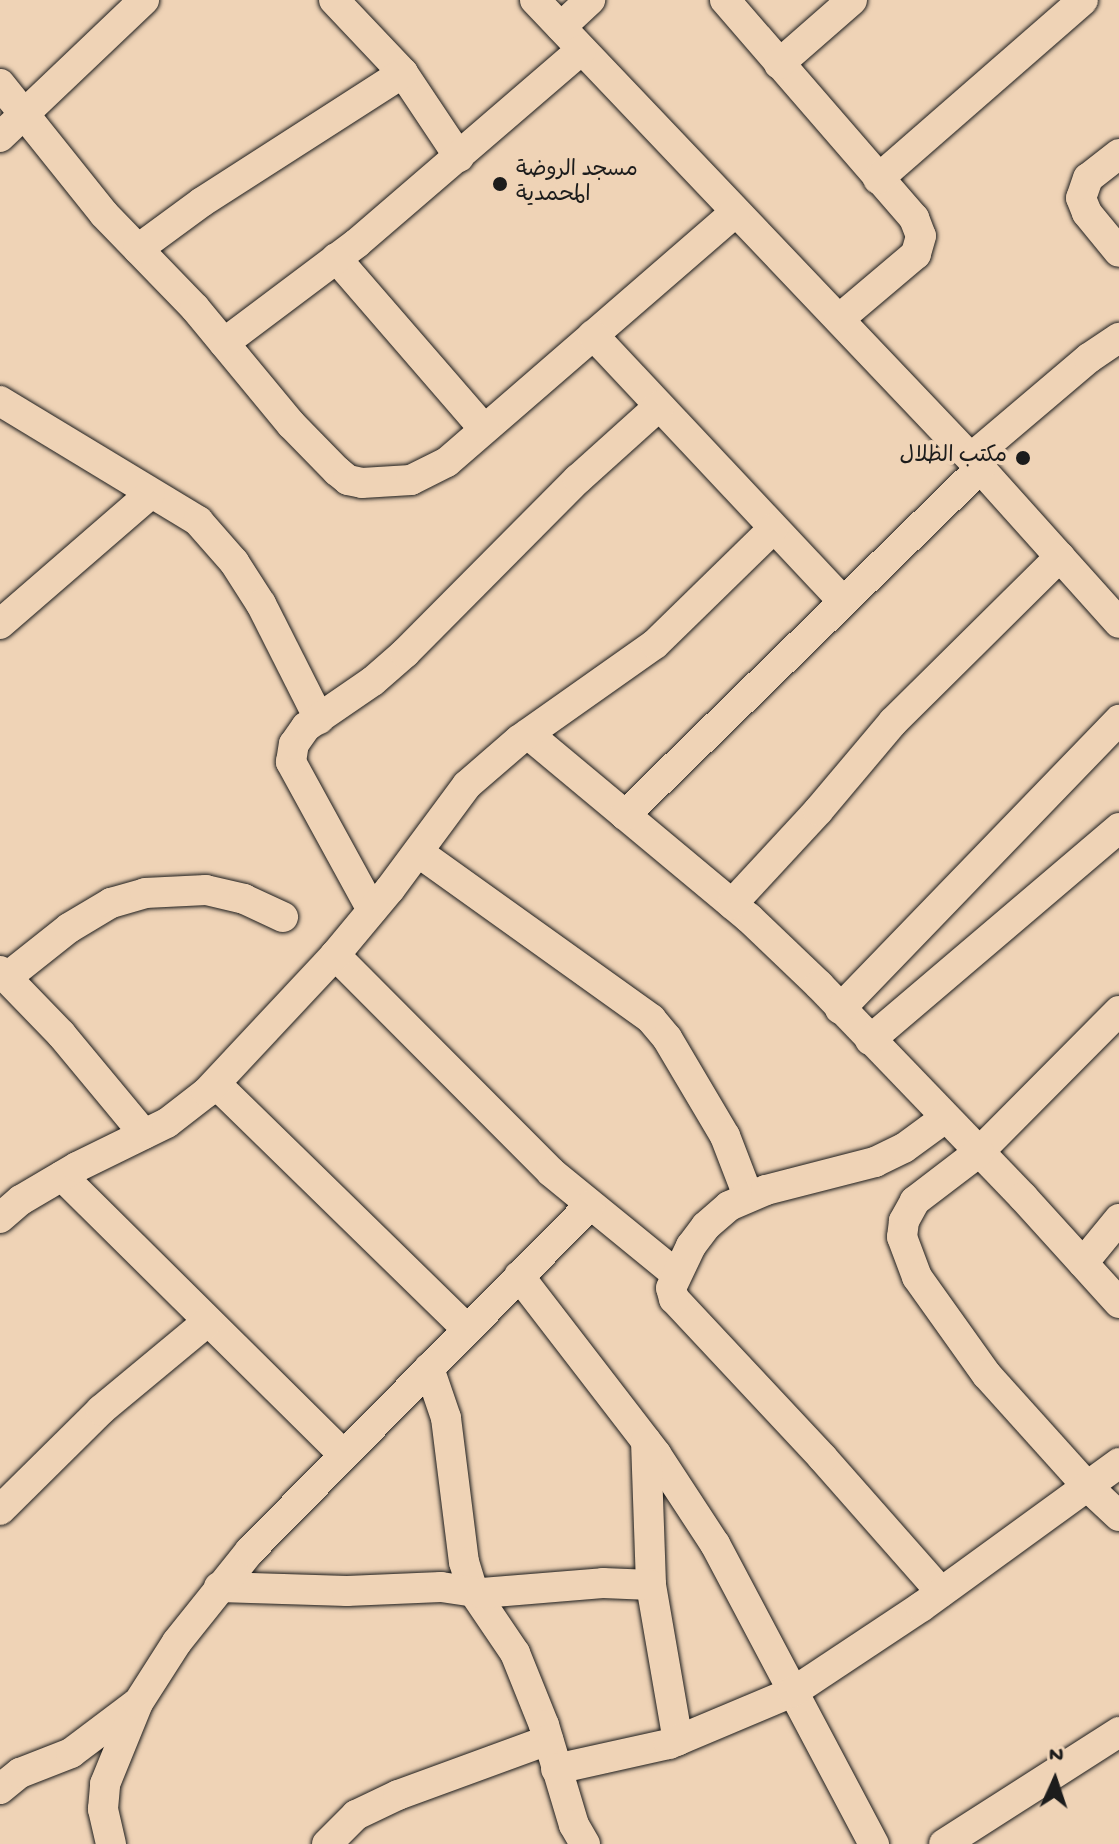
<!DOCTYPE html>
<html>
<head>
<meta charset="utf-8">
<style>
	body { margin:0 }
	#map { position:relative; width:1119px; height:1844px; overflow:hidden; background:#efd3b6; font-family:"Gochi Hand","Playpen Sans Arabic",sans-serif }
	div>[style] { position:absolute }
	.roads { filter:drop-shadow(0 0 2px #1c1c1c) drop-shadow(0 0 2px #1c1c1c) }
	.minor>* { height:30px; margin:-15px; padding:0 15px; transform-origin:15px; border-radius:15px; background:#efd3b6 }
	.dots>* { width:22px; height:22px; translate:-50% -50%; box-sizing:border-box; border:4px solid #efd3b6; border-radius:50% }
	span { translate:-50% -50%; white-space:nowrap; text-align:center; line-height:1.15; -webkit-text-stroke:8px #efd3b6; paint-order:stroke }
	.poi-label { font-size:22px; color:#1c1c1c }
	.left { translate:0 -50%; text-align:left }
	.right { translate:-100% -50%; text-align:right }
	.north { position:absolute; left:1015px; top:1740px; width:80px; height:80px; -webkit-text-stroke:6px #efd3b6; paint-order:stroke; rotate:3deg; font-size:22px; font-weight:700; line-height:32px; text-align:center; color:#1c1c1c }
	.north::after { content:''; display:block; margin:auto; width:28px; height:36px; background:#1c1c1c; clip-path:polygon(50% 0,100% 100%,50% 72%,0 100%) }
</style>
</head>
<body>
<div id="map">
	<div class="roads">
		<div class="minor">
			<i style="left:334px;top:0;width:100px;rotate:46.6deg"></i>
			<i style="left:403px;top:73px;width:101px;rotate:56.3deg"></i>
			<i style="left:535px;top:0;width:646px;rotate:46.44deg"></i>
			<i style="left:980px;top:468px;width:208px;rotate:48.1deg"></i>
			<i style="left:725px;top:0;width:289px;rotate:49.1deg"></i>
			<i style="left:914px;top:218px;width:19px;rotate:69deg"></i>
			<i style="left:921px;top:236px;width:19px;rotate:106deg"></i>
			<i style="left:916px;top:254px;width:101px;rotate:139.8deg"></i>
			<i style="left:561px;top:27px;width:40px;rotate:-43deg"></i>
			<i style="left:779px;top:64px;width:97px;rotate:-41.2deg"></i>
			<i style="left:0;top:84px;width:166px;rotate:51.3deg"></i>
			<i style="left:104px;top:214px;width:131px;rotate:45.9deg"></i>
			<i style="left:195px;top:308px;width:151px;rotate:50.4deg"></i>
			<i style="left:291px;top:424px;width:66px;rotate:45.6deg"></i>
			<i style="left:337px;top:471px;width:14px;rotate:39deg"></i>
			<i style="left:348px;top:480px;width:14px;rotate:12deg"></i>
			<i style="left:362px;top:483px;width:49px;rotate:-3.5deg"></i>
			<i style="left:411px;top:480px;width:40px;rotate:-26.6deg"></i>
			<i style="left:447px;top:462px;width:382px;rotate:-40.9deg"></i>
			<i style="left:0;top:137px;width:199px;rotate:-43.6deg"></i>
			<i style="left:1119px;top:154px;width:39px;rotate:142deg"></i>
			<i style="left:1088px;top:178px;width:21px;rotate:109deg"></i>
			<i style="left:1081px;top:198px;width:16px;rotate:68deg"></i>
			<i style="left:1087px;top:213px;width:50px;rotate:50.6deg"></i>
			<i style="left:878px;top:179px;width:272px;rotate:-41.1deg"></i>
			<i style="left:138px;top:249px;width:79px;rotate:-36.3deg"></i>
			<i style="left:202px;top:202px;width:239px;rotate:-32.7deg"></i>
			<i style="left:336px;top:258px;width:226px;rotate:49.1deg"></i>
			<i style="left:593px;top:335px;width:365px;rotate:46.8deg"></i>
			<i style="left:224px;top:343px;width:166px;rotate:-36.9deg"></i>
			<i style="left:357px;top:243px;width:296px;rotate:-40.7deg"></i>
			<i style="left:0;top:401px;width:232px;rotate:31.2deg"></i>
			<i style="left:198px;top:521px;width:55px;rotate:48.7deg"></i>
			<i style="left:234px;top:562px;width:50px;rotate:57.3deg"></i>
			<i style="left:261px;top:604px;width:129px;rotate:63.2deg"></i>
			<i style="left:971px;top:458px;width:155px;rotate:-40.3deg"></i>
			<i style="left:1089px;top:358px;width:36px;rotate:-34deg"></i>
			<i style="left:0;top:624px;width:198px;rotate:-40.9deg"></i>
			<i style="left:528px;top:734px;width:288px;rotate:39.8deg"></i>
			<i style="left:749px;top:918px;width:97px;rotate:43.7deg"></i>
			<i style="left:819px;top:985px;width:294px;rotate:46.1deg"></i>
			<i style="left:1023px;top:1197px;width:143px;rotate:47.8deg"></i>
			<i style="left:625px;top:815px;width:496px;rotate:-44.3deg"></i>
			<i style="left:418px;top:852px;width:287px;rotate:35.6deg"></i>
			<i style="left:651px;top:1019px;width:25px;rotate:50deg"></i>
			<i style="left:667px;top:1038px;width:114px;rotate:59.4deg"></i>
			<i style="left:725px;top:1136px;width:64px;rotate:69deg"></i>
			<i style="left:732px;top:904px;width:127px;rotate:-47.2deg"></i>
			<i style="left:818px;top:811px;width:116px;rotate:-49.9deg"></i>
			<i style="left:893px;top:722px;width:235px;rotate:-44.7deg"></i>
			<i style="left:372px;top:910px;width:169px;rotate:-118.7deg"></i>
			<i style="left:291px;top:762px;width:18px;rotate:-81deg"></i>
			<i style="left:294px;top:744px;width:21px;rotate:-55deg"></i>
			<i style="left:306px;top:727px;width:81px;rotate:-34.5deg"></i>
			<i style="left:373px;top:681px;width:43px;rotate:-41.2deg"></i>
			<i style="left:405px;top:653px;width:245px;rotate:-45.2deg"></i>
			<i style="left:578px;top:479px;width:109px;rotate:-42deg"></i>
			<i style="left:335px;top:955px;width:306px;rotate:45.1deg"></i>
			<i style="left:551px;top:1172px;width:161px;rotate:39.2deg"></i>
			<i style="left:0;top:971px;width:88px;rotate:45.9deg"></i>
			<i style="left:61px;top:1034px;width:130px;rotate:50.3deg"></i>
			<i style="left:6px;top:978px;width:80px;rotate:-38.4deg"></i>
			<i style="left:69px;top:928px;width:49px;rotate:-30.8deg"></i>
			<i style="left:111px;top:903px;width:35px;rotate:-16deg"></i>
			<i style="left:145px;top:893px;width:61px;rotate:-2.8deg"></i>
			<i style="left:206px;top:890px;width:39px;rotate:13deg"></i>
			<i style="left:244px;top:899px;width:43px;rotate:24.8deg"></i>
			<i style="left:840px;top:1009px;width:402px;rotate:-46deg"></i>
			<i style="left:1119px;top:1011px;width:199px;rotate:134.8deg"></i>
			<i style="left:979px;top:1152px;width:81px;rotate:142.6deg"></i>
			<i style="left:915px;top:1201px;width:23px;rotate:119deg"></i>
			<i style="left:904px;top:1221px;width:16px;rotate:97deg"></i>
			<i style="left:902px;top:1237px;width:43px;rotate:69.4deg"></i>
			<i style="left:917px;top:1277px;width:120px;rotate:54.5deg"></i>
			<i style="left:987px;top:1375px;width:149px;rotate:48deg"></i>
			<i style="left:1087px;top:1486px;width:44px;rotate:43.2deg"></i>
			<i style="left:870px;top:1040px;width:327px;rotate:-40.4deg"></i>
			<i style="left:216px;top:1084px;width:351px;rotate:44.3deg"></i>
			<i style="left:62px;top:1176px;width:395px;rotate:44.7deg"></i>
			<i style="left:0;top:1218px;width:28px;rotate:-41deg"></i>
			<i style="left:21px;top:1200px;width:65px;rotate:-30.5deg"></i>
			<i style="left:77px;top:1167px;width:100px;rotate:-26.1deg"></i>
			<i style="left:167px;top:1123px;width:51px;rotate:-37.8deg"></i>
			<i style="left:207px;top:1092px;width:187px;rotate:-46.9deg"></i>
			<i style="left:335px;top:955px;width:86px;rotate:-50.2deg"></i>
			<i style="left:390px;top:889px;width:129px;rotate:-53.5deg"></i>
			<i style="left:467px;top:785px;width:69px;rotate:-40.9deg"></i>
			<i style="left:519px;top:740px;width:166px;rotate:-35.2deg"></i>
			<i style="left:655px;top:644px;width:165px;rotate:-44.3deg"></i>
			<i style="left:1083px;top:1263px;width:57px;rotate:-50.7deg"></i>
			<i style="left:519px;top:1276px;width:225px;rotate:52.4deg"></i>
			<i style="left:656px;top:1454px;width:108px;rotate:56.8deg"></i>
			<i style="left:715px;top:1544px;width:340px;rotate:62.1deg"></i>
			<i style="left:429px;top:1368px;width:53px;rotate:71.2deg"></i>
			<i style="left:446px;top:1418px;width:145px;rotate:82.9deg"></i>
			<i style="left:464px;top:1562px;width:30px;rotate:73deg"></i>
			<i style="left:473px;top:1591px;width:75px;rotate:55.9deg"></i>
			<i style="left:515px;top:1653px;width:78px;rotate:68.1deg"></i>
			<i style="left:544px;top:1725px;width:104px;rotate:73.3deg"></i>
			<i style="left:574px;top:1825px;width:22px;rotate:60deg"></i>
			<i style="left:646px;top:1441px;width:144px;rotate:88deg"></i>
			<i style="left:651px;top:1585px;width:158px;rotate:80.2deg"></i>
			<i style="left:0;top:1510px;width:142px;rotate:-44.7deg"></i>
			<i style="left:101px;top:1410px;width:138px;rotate:-39.7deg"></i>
			<i style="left:219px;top:1587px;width:128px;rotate:1.8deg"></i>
			<i style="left:347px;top:1591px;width:94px;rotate:-2.4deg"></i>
			<i style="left:441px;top:1587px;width:41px;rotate:8.3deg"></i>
			<i style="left:482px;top:1593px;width:121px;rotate:-4.7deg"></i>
			<i style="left:603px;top:1583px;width:48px;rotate:2.4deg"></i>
			<i style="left:941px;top:1592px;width:179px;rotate:-131.4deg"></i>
			<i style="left:823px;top:1458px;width:218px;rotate:-133.1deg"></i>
			<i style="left:674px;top:1299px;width:11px;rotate:-105deg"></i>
			<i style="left:671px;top:1288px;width:47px;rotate:-64.5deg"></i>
			<i style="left:691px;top:1246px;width:25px;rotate:-53deg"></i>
			<i style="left:706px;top:1226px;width:30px;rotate:-41deg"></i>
			<i style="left:729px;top:1206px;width:40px;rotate:-23.4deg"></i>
			<i style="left:766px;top:1190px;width:113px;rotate:-14.4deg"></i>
			<i style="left:875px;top:1162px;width:32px;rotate:-26deg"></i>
			<i style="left:904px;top:1148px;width:51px;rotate:-36.2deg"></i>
			<i style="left:556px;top:1769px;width:116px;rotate:-12.5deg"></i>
			<i style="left:669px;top:1744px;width:134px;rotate:-22.8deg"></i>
			<i style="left:793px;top:1692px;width:154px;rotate:-33.6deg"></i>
			<i style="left:921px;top:1607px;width:245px;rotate:-36deg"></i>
			<i style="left:0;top:1789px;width:26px;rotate:-39deg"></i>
			<i style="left:20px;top:1773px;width:55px;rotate:-21.4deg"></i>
			<i style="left:71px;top:1753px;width:81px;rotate:-37deg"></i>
			<i style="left:111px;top:1844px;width:36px;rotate:-103deg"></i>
			<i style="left:103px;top:1809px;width:25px;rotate:-85deg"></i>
			<i style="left:105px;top:1784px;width:87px;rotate:-67.8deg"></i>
			<i style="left:138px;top:1703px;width:72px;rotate:-57.4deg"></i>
			<i style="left:177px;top:1642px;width:117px;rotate:-51.3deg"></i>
			<i style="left:250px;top:1551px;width:485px;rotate:-45.5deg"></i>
			<i style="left:327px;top:1844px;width:41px;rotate:-45deg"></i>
			<i style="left:356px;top:1815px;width:47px;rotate:-25.5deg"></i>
			<i style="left:398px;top:1795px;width:160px;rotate:-20.1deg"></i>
			<i style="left:944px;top:1844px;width:208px;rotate:-32.6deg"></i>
		</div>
	</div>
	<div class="dots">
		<i style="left:500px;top:184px;background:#1c1c1c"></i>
		<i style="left:1023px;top:458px;background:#1c1c1c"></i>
	</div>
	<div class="poi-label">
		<span class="left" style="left:516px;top:184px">مسجد الروضة<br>المحمدية</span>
		<span class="right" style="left:1007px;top:458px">مكتب الظلال</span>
	</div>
	<div class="north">N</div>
</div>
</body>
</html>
